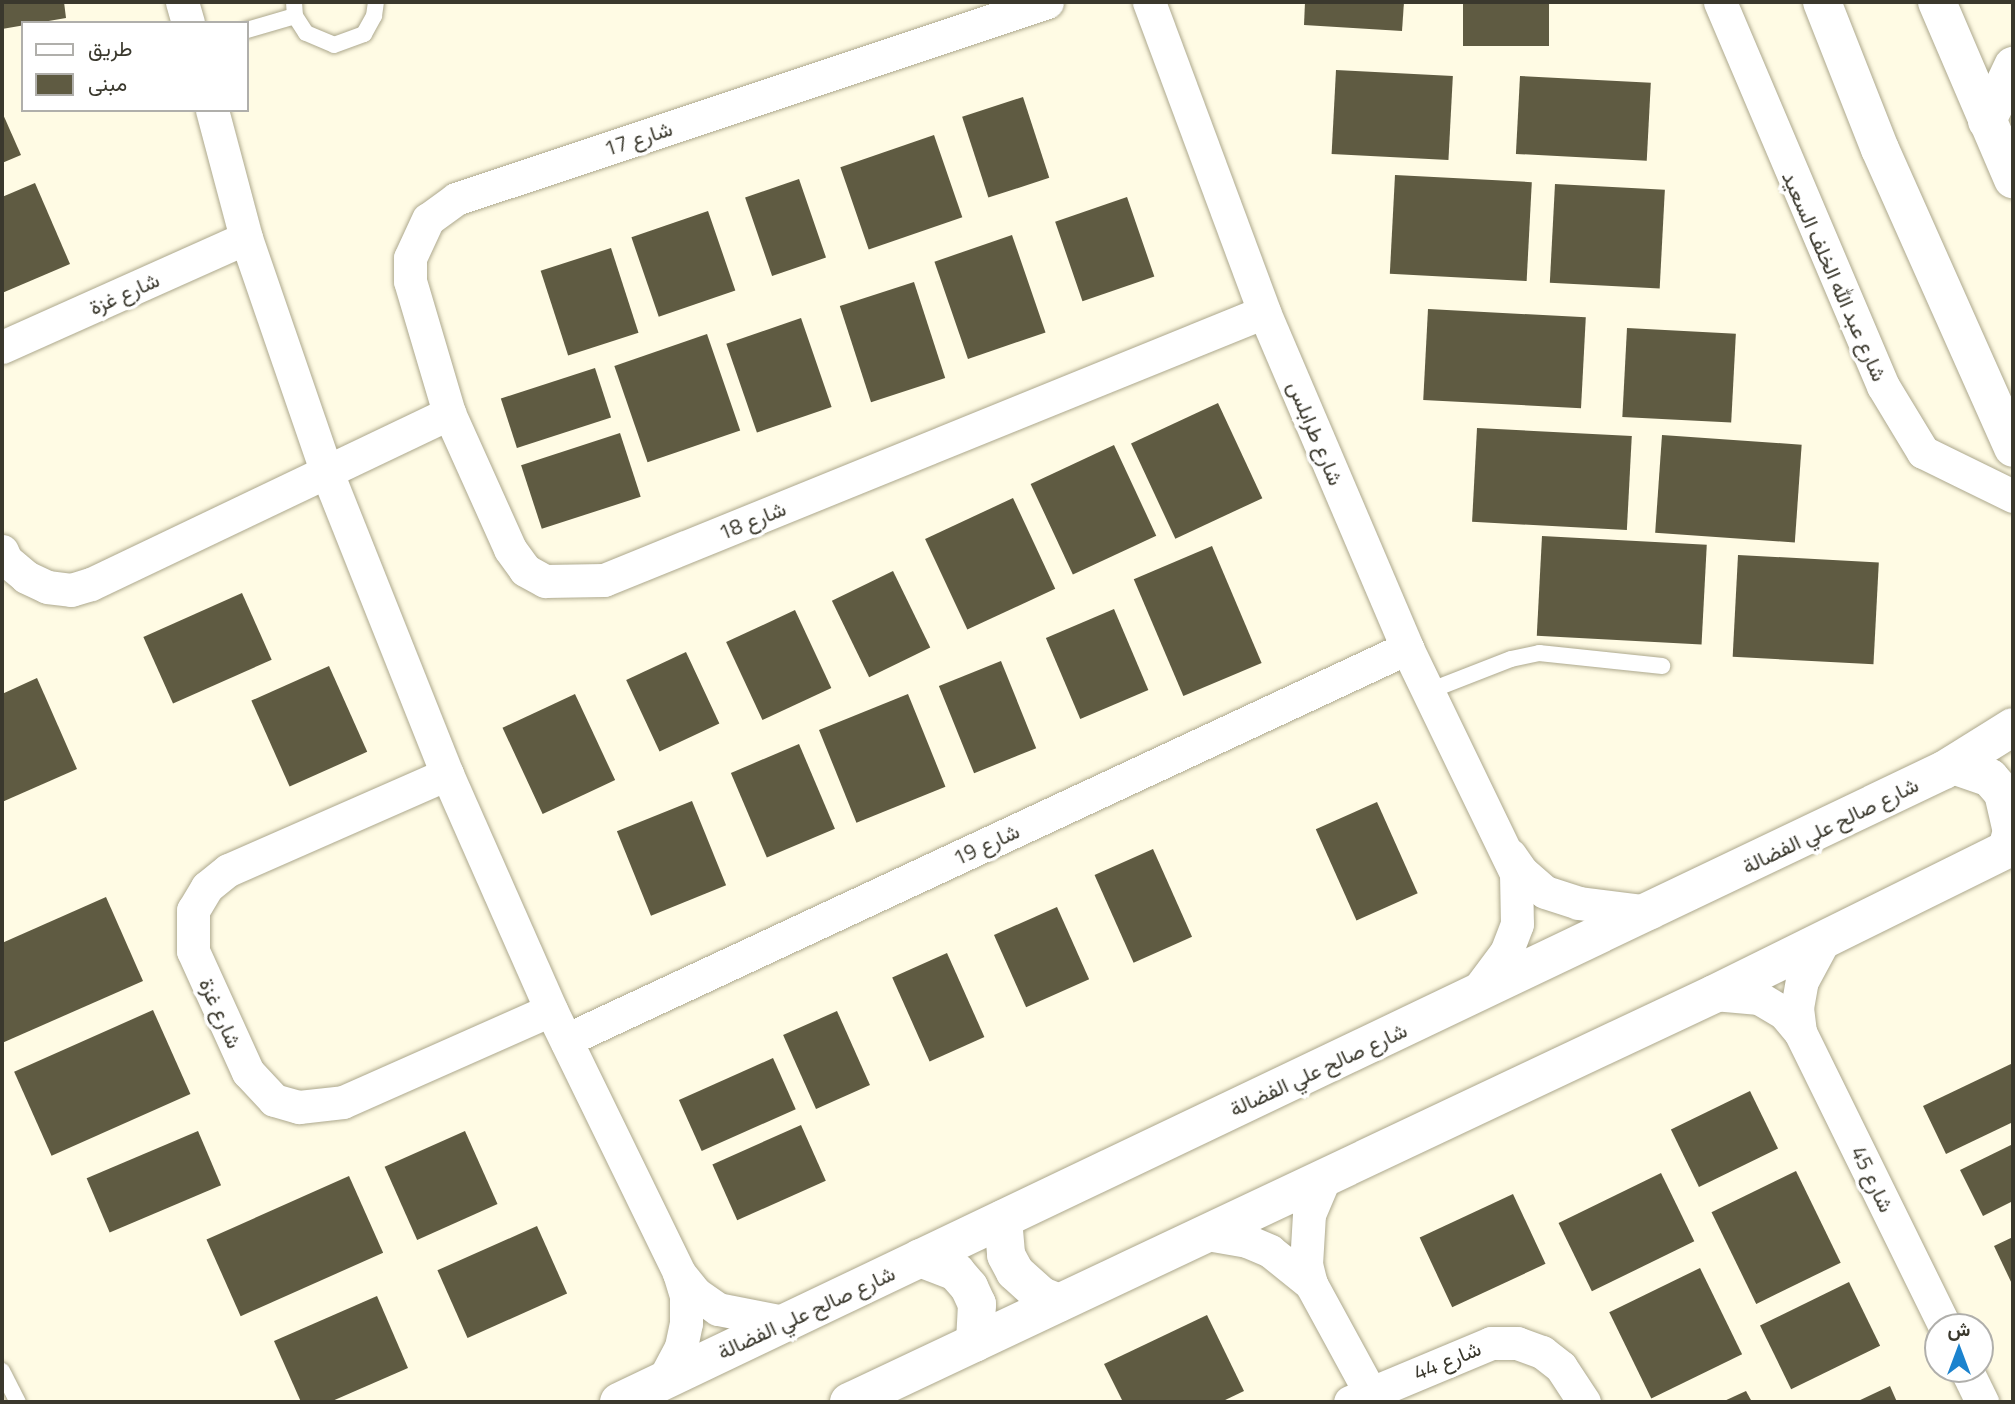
<!DOCTYPE html>
<html>
<head>
<meta charset="utf-8">
<style>
	body { margin:0 }
	#map { position:relative; width:2015px; height:1404px; overflow:hidden; background:#fffbe4; font-family:"Titillium Web",Vazirmatn,sans-serif }
	div>[style] { position:absolute }
	.building>* { inset:0; background:#5f5b42; transform-origin:0 0 }
	.roads { filter:drop-shadow(0 0 2px #ada88d) drop-shadow(0 0 2px #ada88d) }
	.lane>* { height:16px; margin:-8px; padding:0 8px; transform-origin:8px; border-radius:8px; background:#fff }
	.street>* { height:33px; margin:-16.5px; padding:0 16.5px; transform-origin:16.5px; border-radius:16.5px; background:#fff }
	.secondary>* { height:38px; margin:-19px; padding:0 19px; transform-origin:19px; border-radius:19px; background:#fff }
	span { translate:-50% -50%; white-space:nowrap; text-align:center; line-height:1.15; -webkit-text-stroke:7px #fff; paint-order:stroke }
	.street-label { font-size:21px; color:#3a382d }
	.frame { position:absolute; inset:0; border:4px solid #3a382d; pointer-events:none }
	.legend { position:absolute; left:21px; top:21px; width:228px; height:91px; box-sizing:border-box; background:#fff; border:2px solid #b0afab; margin:0; padding:9px 12px; list-style:none; font-size:21px; color:#3a382d }
	.legend li { display:flex; align-items:center; gap:14px; height:35px }
	.legend b { width:35px; border:2px solid #b0afab }
	.north { position:absolute; left:1924px; top:1313px; width:70px; height:70px; box-sizing:border-box; background:#fff; border:2px solid #b0afab; border-radius:50%; rotate:0deg; font-size:19px; font-weight:700; line-height:28px; text-align:center; color:#3a382d }
	.north::after { content:''; display:block; margin:auto; width:24px; height:32px; background:#1c83ce; clip-path:polygon(50% 0,100% 100%,50% 72%,0 100%) }
</style>
</head>
<body>
<div id="map">
	<div class="building">
		<i style="clip-path:polygon(2px 2px,64px 2px,66px 18px,2px 29px)"></i>
		<i style="clip-path:polygon(1305px 2px,1404px 2px,1402px 31px,1304px 25px)"></i>
		<i style="left:1463px;top:2px;width:86px;height:44px"></i>
		<i style="left:1336px;top:70px;width:117px;height:84px;rotate:3deg"></i>
		<i style="left:1520px;top:76px;width:131px;height:78px;rotate:3deg"></i>
		<i style="left:1023px;top:97px;width:85px;height:64px;rotate:72deg"></i>
		<i style="clip-path:polygon(2px 112px,21px 155px,2px 163px)"></i>
		<i style="left:934px;top:135px;width:87px;height:99px;rotate:71deg"></i>
		<i style="left:1395px;top:175px;width:137px;height:99px;rotate:3deg"></i>
		<i style="left:799px;top:179px;width:83px;height:57px;rotate:71deg"></i>
		<i style="clip-path:polygon(35px 183px,70px 264px,2px 293px,2px 197px)"></i>
		<i style="left:1555px;top:184px;width:110px;height:99px;rotate:3deg"></i>
		<i style="left:1127px;top:197px;width:84px;height:76px;rotate:71deg"></i>
		<i style="left:708px;top:211px;width:84px;height:81px;rotate:71deg"></i>
		<i style="left:1012px;top:235px;width:103px;height:82px;rotate:71deg"></i>
		<i style="left:611px;top:248px;width:89px;height:74px;rotate:72deg"></i>
		<i style="left:914px;top:282px;width:101px;height:78px;rotate:72deg"></i>
		<i style="left:1428px;top:309px;width:158px;height:91px;rotate:3deg"></i>
		<i style="left:801px;top:318px;width:94px;height:79px;rotate:71deg"></i>
		<i style="left:1627px;top:328px;width:109px;height:89px;rotate:3deg"></i>
		<i style="left:707px;top:334px;width:102px;height:98px;rotate:71deg"></i>
		<i style="left:595px;top:368px;width:52px;height:99px;rotate:72deg"></i>
		<i style="left:1218px;top:403px;width:105px;height:96px;rotate:65deg"></i>
		<i style="left:1477px;top:428px;width:155px;height:94px;rotate:3deg"></i>
		<i style="left:620px;top:433px;width:67px;height:104px;rotate:72deg"></i>
		<i style="left:1662px;top:435px;width:140px;height:98px;rotate:4deg"></i>
		<i style="left:1114px;top:445px;width:100px;height:92px;rotate:65deg"></i>
		<i style="left:1013px;top:498px;width:100px;height:97px;rotate:65deg"></i>
		<i style="left:1542px;top:536px;width:165px;height:100px;rotate:3deg"></i>
		<i style="left:1212px;top:546px;width:127px;height:85px;rotate:67deg"></i>
		<i style="left:1738px;top:555px;width:141px;height:102px;rotate:3deg"></i>
		<i style="left:893px;top:571px;width:85px;height:68px;rotate:64deg"></i>
		<i style="left:242px;top:593px;width:73px;height:108px;rotate:66deg"></i>
		<i style="left:1114px;top:609px;width:88px;height:74px;rotate:67deg"></i>
		<i style="left:795px;top:610px;width:86px;height:76px;rotate:65deg"></i>
		<i style="left:686px;top:652px;width:79px;height:66px;rotate:65deg"></i>
		<i style="left:1001px;top:661px;width:94px;height:67px;rotate:68deg"></i>
		<i style="left:329px;top:666px;width:94px;height:85px;rotate:66deg"></i>
		<i style="clip-path:polygon(37px 678px,77px 769px,2px 802px,2px 694px)"></i>
		<i style="left:575px;top:694px;width:95px;height:80px;rotate:65deg"></i>
		<i style="left:908px;top:694px;width:100px;height:96px;rotate:68deg"></i>
		<i style="left:799px;top:744px;width:92px;height:74px;rotate:67deg"></i>
		<i style="left:692px;top:801px;width:91px;height:81px;rotate:68deg"></i>
		<i style="left:1377px;top:802px;width:100px;height:67px;rotate:66deg"></i>
		<i style="left:1153px;top:849px;width:96px;height:64px;rotate:66deg"></i>
		<i style="clip-path:polygon(106px 897px,143px 981px,2px 1043px,2px 943px)"></i>
		<i style="left:1057px;top:907px;width:79px;height:69px;rotate:66deg"></i>
		<i style="left:947px;top:953px;width:92px;height:60px;rotate:66deg"></i>
		<i style="left:153px;top:1010px;width:92px;height:152px;rotate:66deg"></i>
		<i style="left:837px;top:1011px;width:81px;height:59px;rotate:66deg"></i>
		<i style="left:773px;top:1058px;width:56px;height:103px;rotate:66deg"></i>
		<i style="clip-path:polygon(2013px 1063px,2013px 1122px,1946px 1154px,1923px 1106px)"></i>
		<i style="left:1750px;top:1091px;width:64px;height:88px;rotate:64deg"></i>
		<i style="left:801px;top:1125px;width:61px;height:97px;rotate:66deg"></i>
		<i style="left:198px;top:1131px;width:59px;height:121px;rotate:67deg"></i>
		<i style="left:465px;top:1131px;width:80px;height:88px;rotate:66deg"></i>
		<i style="clip-path:polygon(2013px 1144px,2013px 1201px,1983px 1216px,1960px 1170px)"></i>
		<i style="left:1796px;top:1171px;width:102px;height:94px;rotate:64deg"></i>
		<i style="left:1661px;top:1173px;width:76px;height:114px;rotate:64deg"></i>
		<i style="left:349px;top:1176px;width:84px;height:156px;rotate:66deg"></i>
		<i style="left:1513px;top:1194px;width:77px;height:103px;rotate:65deg"></i>
		<i style="left:537px;top:1226px;width:74px;height:109px;rotate:66deg"></i>
		<i style="clip-path:polygon(2013px 1237px,2013px 1286px,1994px 1246px)"></i>
		<i style="left:1700px;top:1268px;width:96px;height:101px;rotate:64deg"></i>
		<i style="left:1849px;top:1282px;width:71px;height:99px;rotate:64deg"></i>
		<i style="clip-path:polygon(377px 1296px,408px 1368px,330px 1402px,301px 1402px,274px 1341px)"></i>
		<i style="clip-path:polygon(1207px 1315px,1244px 1391px,1221px 1402px,1123px 1402px,1104px 1364px)"></i>
		<i style="clip-path:polygon(1890px 1386px,1897px 1402px,1856px 1402px)"></i>
		<i style="clip-path:polygon(1746px 1391px,1752px 1402px,1722px 1402px)"></i>
	</div>
	<div class="roads">
		<div class="lane">
			<i style="left:294px;top:2px;width:14px;rotate:86deg"></i>
			<i style="left:295px;top:16px;width:20px;rotate:57deg"></i>
			<i style="left:306px;top:33px;width:30px;rotate:23deg"></i>
			<i style="left:334px;top:45px;width:32px;rotate:-20deg"></i>
			<i style="left:364px;top:34px;width:21px;rotate:-61deg"></i>
			<i style="left:374px;top:16px;width:14px;rotate:-82deg"></i>
			<i style="left:247px;top:30px;width:50px;rotate:-16.3deg"></i>
			<i style="left:1429px;top:691px;width:88px;rotate:-21.3deg"></i>
			<i style="left:1511px;top:659px;width:29px;rotate:-12deg"></i>
			<i style="left:1539px;top:653px;width:124px;rotate:6deg"></i>
			<i style="left:2px;top:1371px;width:35px;rotate:63deg"></i>
		</div>
		<div class="street">
			<i style="left:182px;top:2px;width:22px;rotate:74deg"></i>
			<i style="left:1047px;top:2px;width:623px;rotate:161.57deg"></i>
			<i style="left:456px;top:199px;width:34px;rotate:144deg"></i>
			<i style="left:428px;top:219px;width:43px;rotate:114.8deg"></i>
			<i style="left:410px;top:258px;width:23px;rotate:90deg"></i>
			<i style="left:410px;top:281px;width:138px;rotate:73.5deg"></i>
			<i style="left:449px;top:413px;width:149px;rotate:65.8deg"></i>
			<i style="left:510px;top:549px;width:26px;rotate:54deg"></i>
			<i style="left:525px;top:570px;width:23px;rotate:29deg"></i>
			<i style="left:545px;top:581px;width:59px;rotate:-1deg"></i>
			<i style="left:604px;top:580px;width:712px;rotate:-22.1deg"></i>
			<i style="left:1149px;top:2px;width:331px;rotate:69.6deg"></i>
			<i style="left:1264px;top:312px;width:365px;rotate:66.9deg"></i>
			<i style="left:1407px;top:648px;width:250px;rotate:64.2deg"></i>
			<i style="left:1516px;top:873px;width:51px;rotate:88.9deg"></i>
			<i style="left:1517px;top:924px;width:30px;rotate:111deg"></i>
			<i style="left:1506px;top:952px;width:54px;rotate:126.7deg"></i>
			<i style="left:1720px;top:2px;width:417px;rotate:67deg"></i>
			<i style="left:1883px;top:386px;width:77px;rotate:58.8deg"></i>
			<i style="left:1923px;top:452px;width:100px;rotate:26.1deg"></i>
			<i style="left:212px;top:110px;width:132px;rotate:75.1deg"></i>
			<i style="left:246px;top:238px;width:245px;rotate:71deg"></i>
			<i style="left:326px;top:470px;width:327px;rotate:68.3deg"></i>
			<i style="left:447px;top:774px;width:258px;rotate:66.2deg"></i>
			<i style="left:551px;top:1010px;width:292px;rotate:64deg"></i>
			<i style="left:679px;top:1273px;width:24px;rotate:73deg"></i>
			<i style="left:686px;top:1296px;width:27px;rotate:90deg"></i>
			<i style="left:686px;top:1323px;width:25px;rotate:102deg"></i>
			<i style="left:681px;top:1347px;width:36px;rotate:118deg"></i>
			<i style="left:2px;top:347px;width:267px;rotate:-24.1deg"></i>
			<i style="left:2px;top:551px;width:10px;rotate:66deg"></i>
			<i style="left:6px;top:560px;width:26px;rotate:40deg"></i>
			<i style="left:26px;top:577px;width:23px;rotate:25deg"></i>
			<i style="left:47px;top:587px;width:24px;rotate:7deg"></i>
			<i style="left:71px;top:590px;width:21px;rotate:-17deg"></i>
			<i style="left:91px;top:584px;width:397px;rotate:-25.5deg"></i>
			<i style="left:447px;top:774px;width:239px;rotate:156.3deg"></i>
			<i style="left:228px;top:870px;width:27px;rotate:141deg"></i>
			<i style="left:207px;top:887px;width:27px;rotate:121deg"></i>
			<i style="left:193px;top:910px;width:41px;rotate:90deg"></i>
			<i style="left:193px;top:951px;width:133px;rotate:65.6deg"></i>
			<i style="left:248px;top:1072px;width:38px;rotate:47deg"></i>
			<i style="left:274px;top:1100px;width:26px;rotate:16deg"></i>
			<i style="left:299px;top:1107px;width:44px;rotate:-6.5deg"></i>
			<i style="left:343px;top:1102px;width:227px;rotate:-23.9deg"></i>
			<i style="left:1510px;top:855px;width:21px;rotate:55deg"></i>
			<i style="left:1522px;top:872px;width:30px;rotate:41deg"></i>
			<i style="left:1545px;top:892px;width:35px;rotate:18deg"></i>
			<i style="left:1578px;top:903px;width:73px;rotate:7.1deg"></i>
			<i style="left:1714px;top:994px;width:45px;rotate:5.1deg"></i>
			<i style="left:1759px;top:998px;width:29px;rotate:31deg"></i>
			<i style="left:1784px;top:1013px;width:25px;rotate:50deg"></i>
			<i style="left:1800px;top:1032px;width:329px;rotate:63.8deg"></i>
			<i style="left:1800px;top:1032px;width:24px;rotate:-97deg"></i>
			<i style="left:1797px;top:1008px;width:27px;rotate:-80deg"></i>
			<i style="left:1802px;top:981px;width:47px;rotate:-61.8deg"></i>
			<i style="left:566px;top:1040px;width:928px;rotate:-24.99deg"></i>
			<i style="left:1324px;top:1179px;width:38px;rotate:113deg"></i>
			<i style="left:1309px;top:1214px;width:50px;rotate:93.4deg"></i>
			<i style="left:1306px;top:1264px;width:21px;rotate:76deg"></i>
			<i style="left:1311px;top:1284px;width:123px;rotate:61.4deg"></i>
			<i style="left:1207px;top:1234px;width:41px;rotate:9.9deg"></i>
			<i style="left:1247px;top:1241px;width:25px;rotate:23deg"></i>
			<i style="left:1270px;top:1251px;width:53px;rotate:38.8deg"></i>
			<i style="left:679px;top:1273px;width:26px;rotate:51deg"></i>
			<i style="left:695px;top:1293px;width:28px;rotate:35deg"></i>
			<i style="left:718px;top:1309px;width:67px;rotate:11.1deg"></i>
			<i style="left:1966px;top:1369px;width:37px;rotate:64deg"></i>
			<i style="left:1350px;top:1402px;width:153px;rotate:-22.7deg"></i>
			<i style="left:1491px;top:1343px;width:26px"></i>
			<i style="left:1517px;top:1343px;width:27px;rotate:20deg"></i>
			<i style="left:1542px;top:1352px;width:24px;rotate:38deg"></i>
			<i style="left:1561px;top:1367px;width:42px;rotate:56.7deg"></i>
		</div>
		<div class="secondary">
			<i style="left:1822px;top:2px;width:158px;rotate:68.5deg"></i>
			<i style="left:1880px;top:149px;width:327px;rotate:66deg"></i>
			<i style="left:1937px;top:2px;width:193px;rotate:66.8deg"></i>
			<i style="left:1987px;top:121px;width:61px;rotate:-64.7deg"></i>
			<i style="left:1953px;top:765px;width:39px;rotate:19deg"></i>
			<i style="left:1990px;top:778px;width:20px;rotate:49deg"></i>
			<i style="left:2003px;top:793px;width:39px;rotate:77deg"></i>
			<i style="left:2012px;top:831px;width:19px;rotate:106deg"></i>
			<i style="left:1003px;top:1219px;width:36px;rotate:85deg"></i>
			<i style="left:1006px;top:1255px;width:19px;rotate:62deg"></i>
			<i style="left:1015px;top:1272px;width:36px;rotate:42deg"></i>
			<i style="left:1042px;top:1296px;width:18px;rotate:22deg"></i>
			<i style="left:920px;top:1258px;width:39px;rotate:21deg"></i>
			<i style="left:956px;top:1272px;width:20px;rotate:49deg"></i>
			<i style="left:969px;top:1287px;width:19px;rotate:65deg"></i>
			<i style="left:977px;top:1304px;width:39px;rotate:93deg"></i>
			<i style="left:619px;top:1402px;width:1468px;rotate:-25.5deg"></i>
			<i style="left:1944px;top:770px;width:81px;rotate:-31.9deg"></i>
			<i style="left:849px;top:1402px;width:956px;rotate:-25.25deg"></i>
			<i style="left:1714px;top:994px;width:334px;rotate:-26.3deg"></i>
		</div>
	</div>
	<div class="street-label">
		<span style="left:638px;top:138px;rotate:-18deg">شارع 17</span>
		<span style="left:1835px;top:276px;rotate:66deg">شارع عبد الله الخلف السعيد</span>
		<span style="left:124px;top:293px;rotate:-24deg">شارع غزة</span>
		<span style="left:1316px;top:433px;rotate:67deg">شارع طرابلس</span>
		<span style="left:752px;top:520px;rotate:-22deg">شارع 18</span>
		<span style="left:1830px;top:825px;rotate:-26deg">شارع صالح علي الفضالة</span>
		<span style="left:986px;top:844px;rotate:-25deg">شارع 19</span>
		<span style="left:221px;top:1013px;rotate:66deg">شارع غزة</span>
		<span style="left:1318px;top:1069px;rotate:-25deg">شارع صالح علي الفضالة</span>
		<span style="left:1873px;top:1179px;rotate:64deg">شارع 45</span>
		<span style="left:806px;top:1312px;rotate:-25deg">شارع صالح علي الفضالة</span>
		<span style="left:1447px;top:1360px;rotate:-22deg">شارع 44</span>
	</div>
	<div class="frame"></div>
	<ul class="legend">
	<li><b style="height:9px;background:#fff"></b>طريق</li>
	<li><b style="height:19px;background:#5f5b42"></b>مبنى</li>
	</ul>
	<div class="north">ش</div>
</div>
</body>
</html>
